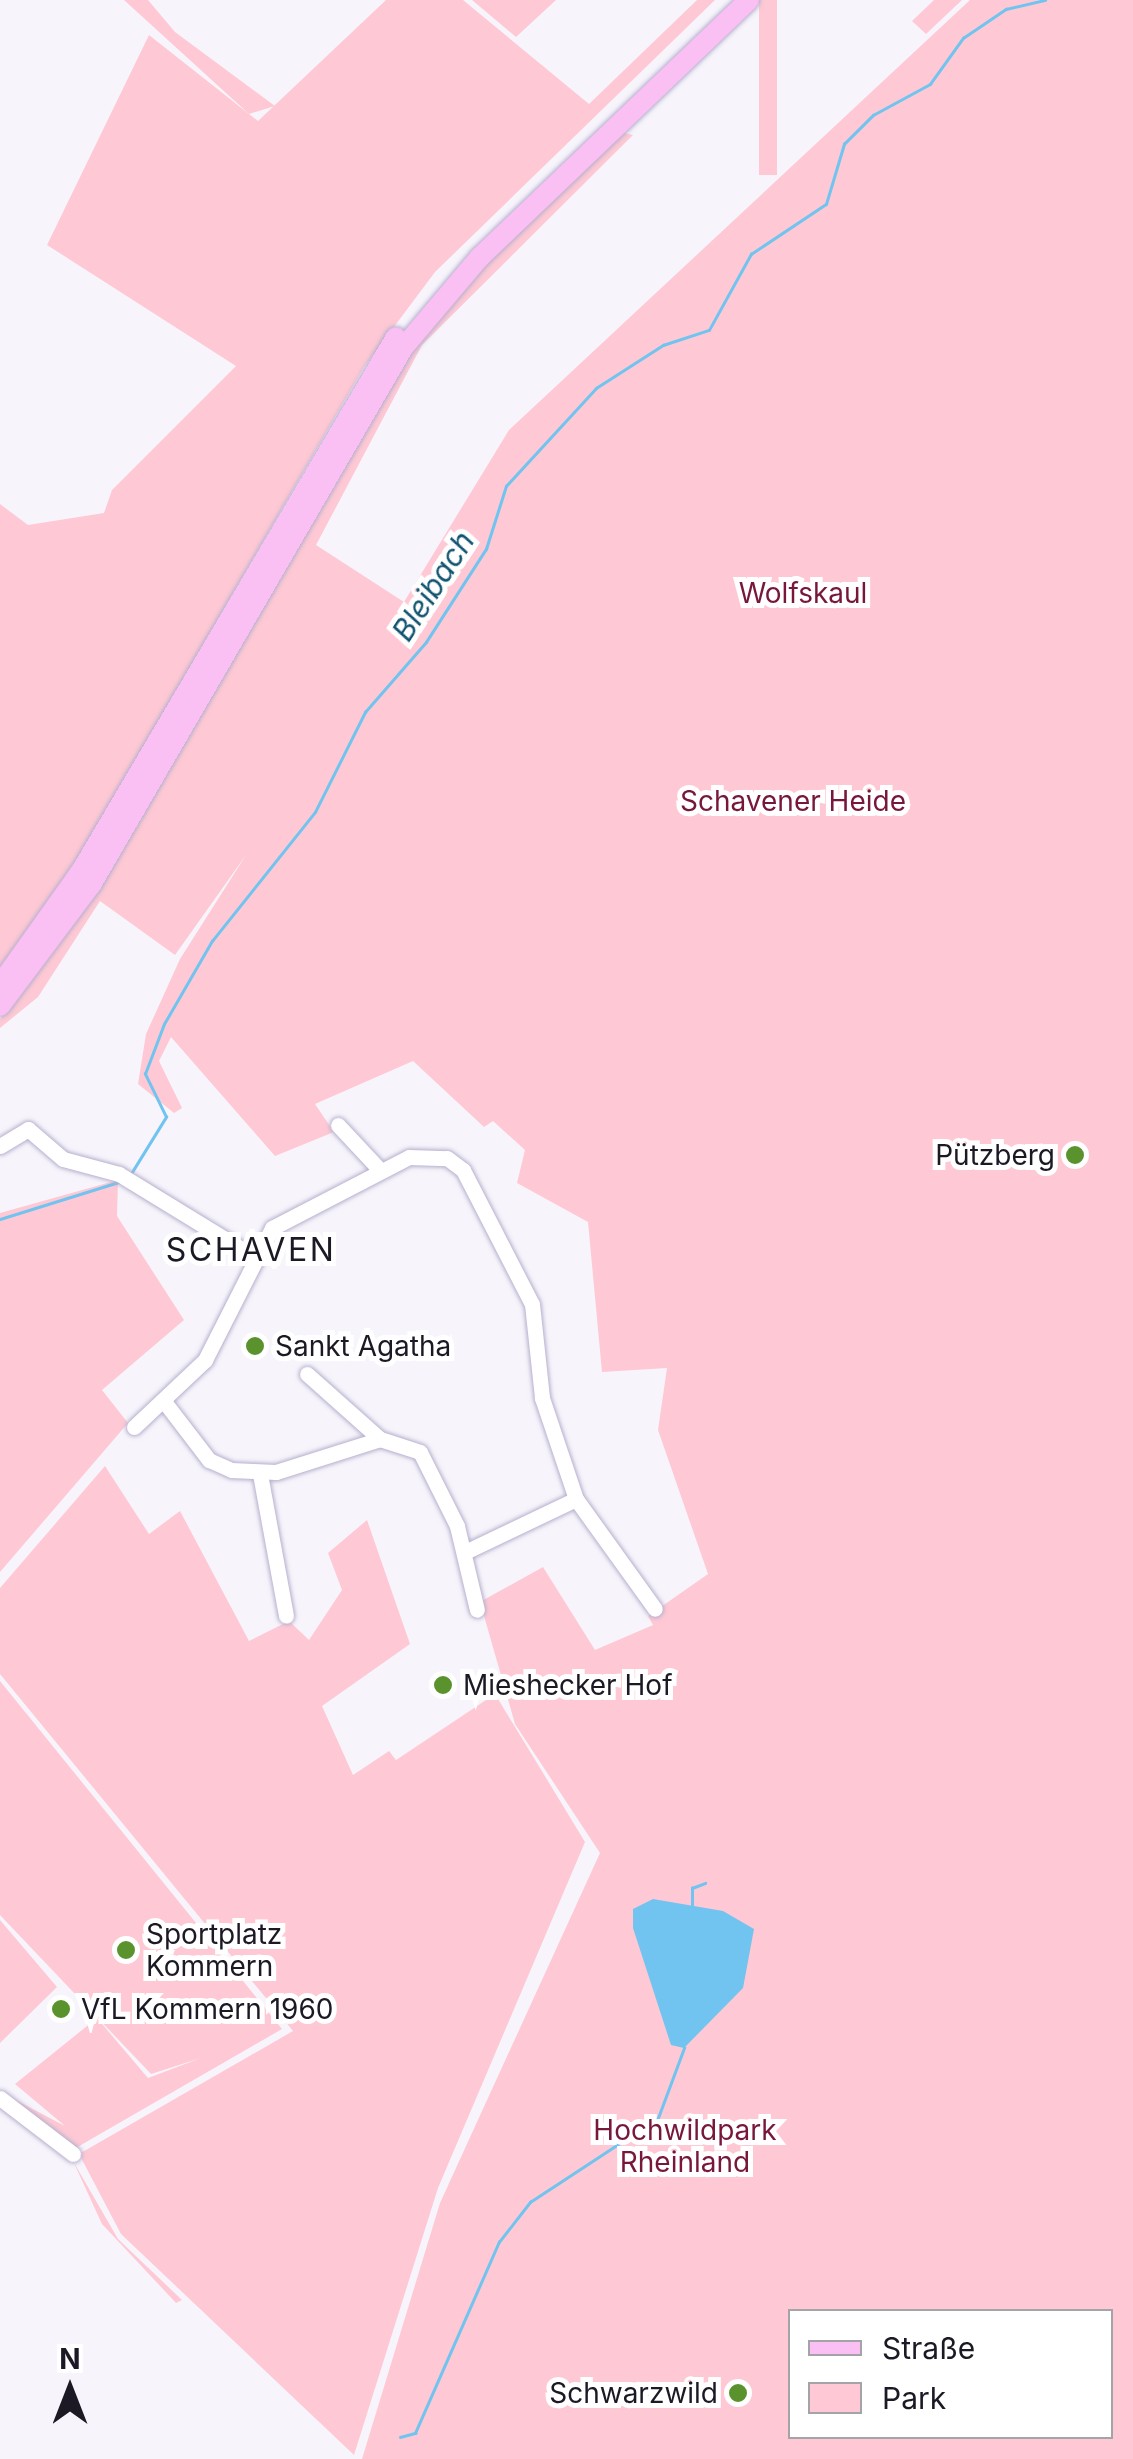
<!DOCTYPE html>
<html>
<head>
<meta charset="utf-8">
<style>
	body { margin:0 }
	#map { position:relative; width:1133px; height:2459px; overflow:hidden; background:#f7f5fb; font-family:Inter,sans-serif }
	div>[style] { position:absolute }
	.green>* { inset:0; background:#fec9d4; transform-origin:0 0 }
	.water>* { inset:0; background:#70c4ef }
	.stream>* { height:2.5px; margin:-1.25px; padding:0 1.25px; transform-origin:1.25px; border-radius:1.25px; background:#70c4ef }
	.roads { filter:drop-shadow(0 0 2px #b7afce) drop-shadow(0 0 2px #b7afce) }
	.minor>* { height:15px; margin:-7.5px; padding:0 7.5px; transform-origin:7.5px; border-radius:7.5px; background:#fff }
	.major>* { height:20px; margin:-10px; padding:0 10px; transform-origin:10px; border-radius:10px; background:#fabff3 }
	.dots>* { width:28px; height:28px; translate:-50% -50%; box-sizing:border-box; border:5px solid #fff; border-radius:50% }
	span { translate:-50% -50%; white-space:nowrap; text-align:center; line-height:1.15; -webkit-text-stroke:10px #fff; paint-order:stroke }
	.park-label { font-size:28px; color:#77173b }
	.poi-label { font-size:28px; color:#1c1824 }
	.right { translate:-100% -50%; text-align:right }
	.left { translate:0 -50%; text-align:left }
	.water-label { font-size:30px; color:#105370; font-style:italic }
	.quarter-label { font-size:32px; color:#1c1824; letter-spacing:2.5px }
	.legend { position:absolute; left:788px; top:2309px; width:325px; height:130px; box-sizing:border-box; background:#fff; border:2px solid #a4a3a7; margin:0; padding:12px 18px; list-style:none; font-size:30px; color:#1c1824 }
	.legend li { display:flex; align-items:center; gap:20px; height:50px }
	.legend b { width:50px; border:2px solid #a4a3a7 }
	.north { position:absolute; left:20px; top:2339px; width:100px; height:100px; -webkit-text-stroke:8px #fff; paint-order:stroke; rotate:0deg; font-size:28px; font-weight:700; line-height:40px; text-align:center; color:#1c1824 }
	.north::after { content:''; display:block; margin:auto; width:35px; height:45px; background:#1c1824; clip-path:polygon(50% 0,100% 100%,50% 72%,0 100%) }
</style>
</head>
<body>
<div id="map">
	<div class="green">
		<i style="clip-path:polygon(124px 0,148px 0,175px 32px,275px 106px,249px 114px)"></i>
		<i style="clip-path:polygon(386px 0,463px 0,589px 104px,697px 0,715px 0,435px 272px,364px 367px,92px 836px,0 973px,0 504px,28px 525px,104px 513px,112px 490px,236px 366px,47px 245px,149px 35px,258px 121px)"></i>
		<i style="clip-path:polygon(472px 0,556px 0,516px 37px)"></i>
		<i style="left:759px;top:0;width:18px;height:175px"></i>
		<i style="clip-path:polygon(934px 0,962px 0,926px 34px,912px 21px)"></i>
		<i style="clip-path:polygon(evenodd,970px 0,1133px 0,1133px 2459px,362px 2459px,440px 2203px,600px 1853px,515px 1724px,480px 1602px,543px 1567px,595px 1650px,653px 1625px,648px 1616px,708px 1574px,658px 1430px,667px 1368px,602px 1372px,588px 1222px,517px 1183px,525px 1150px,493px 1121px,484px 1127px,413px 1061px,315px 1104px,334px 1132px,275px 1156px,171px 1037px,159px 1061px,182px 1108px,174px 1113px,138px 1084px,146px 1034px,180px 959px,246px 855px,175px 955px,100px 901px,38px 997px,0 1028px,0 1019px,94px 897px,399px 368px,459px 290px,620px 132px,633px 135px,422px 345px,316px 545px,404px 602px,509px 430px,970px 0,790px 2312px,1110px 2312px,1110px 2436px,790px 2436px,790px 2312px)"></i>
		<i style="clip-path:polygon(118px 1180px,117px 1216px,184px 1320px,102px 1390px,128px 1423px,0 1572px,0 1213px)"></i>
		<i style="clip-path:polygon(105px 1466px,149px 1534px,180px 1511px,249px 1641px,289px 1621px,309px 1640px,342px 1590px,328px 1553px,367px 1520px,410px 1644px,322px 1706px,353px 1775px,389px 1751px,396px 1760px,495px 1694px,585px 1842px,438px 2188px,354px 2455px,121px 2234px,79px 2154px,293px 2031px,0 1674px,0 1588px)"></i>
		<i style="clip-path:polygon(0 1681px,282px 2029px,74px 2149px,8px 2096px,65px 2126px,15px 2084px,97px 2018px,148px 2078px,201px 2058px,151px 2074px,0 1915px)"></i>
		<i style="clip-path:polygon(0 1920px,57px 1987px,0 2043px)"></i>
		<i style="clip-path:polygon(73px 2161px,118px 2239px,182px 2300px,176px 2303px,102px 2224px)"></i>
	</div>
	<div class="water">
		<i style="clip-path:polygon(653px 1899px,723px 1911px,754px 1929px,743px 1988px,684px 2048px,671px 2045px,633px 1928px,633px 1909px)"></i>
	</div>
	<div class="stream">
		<i style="left:132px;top:1172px;width:65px;rotate:-58.3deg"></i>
		<i style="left:166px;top:1117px;width:48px;rotate:-116deg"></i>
		<i style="left:145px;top:1074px;width:53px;rotate:-69.2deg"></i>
		<i style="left:164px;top:1024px;width:96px;rotate:-60deg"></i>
		<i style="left:212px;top:941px;width:165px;rotate:-51.4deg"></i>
		<i style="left:315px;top:812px;width:112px;rotate:-63.4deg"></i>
		<i style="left:365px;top:712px;width:93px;rotate:-48.9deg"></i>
		<i style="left:426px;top:642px;width:111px;rotate:-57.2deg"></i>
		<i style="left:486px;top:549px;width:66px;rotate:-72.4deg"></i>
		<i style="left:506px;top:486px;width:133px;rotate:-47.4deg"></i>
		<i style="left:596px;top:388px;width:80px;rotate:-32.7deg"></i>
		<i style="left:663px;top:345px;width:48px;rotate:-18.1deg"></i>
		<i style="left:709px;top:330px;width:87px;rotate:-61.1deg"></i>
		<i style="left:751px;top:254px;width:90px;rotate:-33.7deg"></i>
		<i style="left:826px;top:204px;width:63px;rotate:-73.3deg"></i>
		<i style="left:844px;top:144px;width:41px;rotate:-45deg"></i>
		<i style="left:873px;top:115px;width:65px;rotate:-28.5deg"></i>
		<i style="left:930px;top:84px;width:57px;rotate:-54.3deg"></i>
		<i style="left:963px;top:38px;width:52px;rotate:-34deg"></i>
		<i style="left:1006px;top:9px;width:40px;rotate:-13deg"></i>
		<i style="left:0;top:1219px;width:128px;rotate:-17.3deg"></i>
		<i style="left:692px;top:1905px;width:17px;rotate:-90deg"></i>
		<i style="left:692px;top:1888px;width:14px;rotate:-21deg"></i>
		<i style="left:400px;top:2437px;width:16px;rotate:-15deg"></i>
		<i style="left:415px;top:2433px;width:209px;rotate:-66.3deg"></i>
		<i style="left:499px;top:2242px;width:51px;rotate:-52.2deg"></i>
		<i style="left:530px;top:2202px;width:153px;rotate:-33.3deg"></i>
		<i style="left:658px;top:2118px;width:75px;rotate:-69.6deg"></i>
	</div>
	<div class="roads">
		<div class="minor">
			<i style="left:338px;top:1125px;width:60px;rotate:47deg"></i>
			<i style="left:0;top:1146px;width:33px;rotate:-31deg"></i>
			<i style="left:28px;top:1129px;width:46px;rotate:40.6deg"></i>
			<i style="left:63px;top:1159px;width:58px;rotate:15deg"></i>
			<i style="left:119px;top:1174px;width:155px;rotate:31.5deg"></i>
			<i style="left:307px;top:1374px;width:98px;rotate:41.7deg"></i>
			<i style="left:166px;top:1404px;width:71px;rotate:52.5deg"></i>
			<i style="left:209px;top:1460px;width:24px;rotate:24deg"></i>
			<i style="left:231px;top:1470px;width:45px;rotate:2.5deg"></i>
			<i style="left:276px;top:1472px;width:109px;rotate:-17.6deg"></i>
			<i style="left:380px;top:1439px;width:42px;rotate:18deg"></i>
			<i style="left:420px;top:1452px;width:83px;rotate:63.4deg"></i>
			<i style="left:457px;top:1526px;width:86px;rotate:76.6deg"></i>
			<i style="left:134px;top:1427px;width:98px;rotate:-43.3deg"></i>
			<i style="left:205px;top:1360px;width:148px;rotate:-63.1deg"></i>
			<i style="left:272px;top:1228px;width:154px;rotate:-27.4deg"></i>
			<i style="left:409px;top:1157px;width:38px;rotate:2deg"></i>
			<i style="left:447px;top:1158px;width:20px;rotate:37deg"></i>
			<i style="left:463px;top:1170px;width:151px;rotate:62.8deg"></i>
			<i style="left:532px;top:1304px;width:95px;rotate:83.9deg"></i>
			<i style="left:542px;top:1398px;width:107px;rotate:71.4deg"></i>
			<i style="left:576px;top:1499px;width:135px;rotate:54.3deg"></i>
			<i style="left:260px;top:1474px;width:144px;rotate:79.6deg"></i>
			<i style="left:465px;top:1552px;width:123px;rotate:-25.5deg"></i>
			<i style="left:0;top:2098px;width:92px;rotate:37.5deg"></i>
		</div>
		<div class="major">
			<i style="left:0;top:985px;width:143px;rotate:-54.6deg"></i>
			<i style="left:83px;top:868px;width:616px;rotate:-59.48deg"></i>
			<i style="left:0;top:1006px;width:151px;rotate:-53.1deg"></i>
			<i style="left:91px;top:885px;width:621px;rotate:-59.84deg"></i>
			<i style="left:403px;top:348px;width:119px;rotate:-49.8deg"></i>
			<i style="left:480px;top:257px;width:372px;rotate:-43.7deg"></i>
		</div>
	</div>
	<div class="dots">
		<i style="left:1075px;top:1155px;background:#5a922d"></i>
		<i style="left:255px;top:1346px;background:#5a922d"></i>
		<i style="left:443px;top:1685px;background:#5a922d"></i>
		<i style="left:126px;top:1950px;background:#5a922d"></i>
		<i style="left:61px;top:2009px;background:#5a922d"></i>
		<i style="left:738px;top:2393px;background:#5a922d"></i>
	</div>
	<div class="park-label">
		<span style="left:803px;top:593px">Wolfskaul</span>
		<span style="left:793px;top:801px">Schavener Heide</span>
		<span style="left:685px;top:2146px">Hochwildpark<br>Rheinland</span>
	</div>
	<div class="poi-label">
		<span class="right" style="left:1055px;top:1155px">Pützberg</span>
		<span class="left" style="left:275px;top:1346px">Sankt Agatha</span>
		<span class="left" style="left:463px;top:1685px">Mieshecker Hof</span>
		<span class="left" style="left:146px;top:1950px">Sportplatz<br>Kommern</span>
		<span class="left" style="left:81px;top:2009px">VfL Kommern 1960</span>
		<span class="right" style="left:718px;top:2393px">Schwarzwild</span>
	</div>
	<div class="water-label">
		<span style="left:433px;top:586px;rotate:-57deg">Bleibach</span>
	</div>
	<div class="quarter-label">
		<span style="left:251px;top:1250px">SCHAVEN</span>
	</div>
	<ul class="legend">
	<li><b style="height:12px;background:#fabff3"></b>Straße</li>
	<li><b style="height:28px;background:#fec9d4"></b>Park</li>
	</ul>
	<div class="north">N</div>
</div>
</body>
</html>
